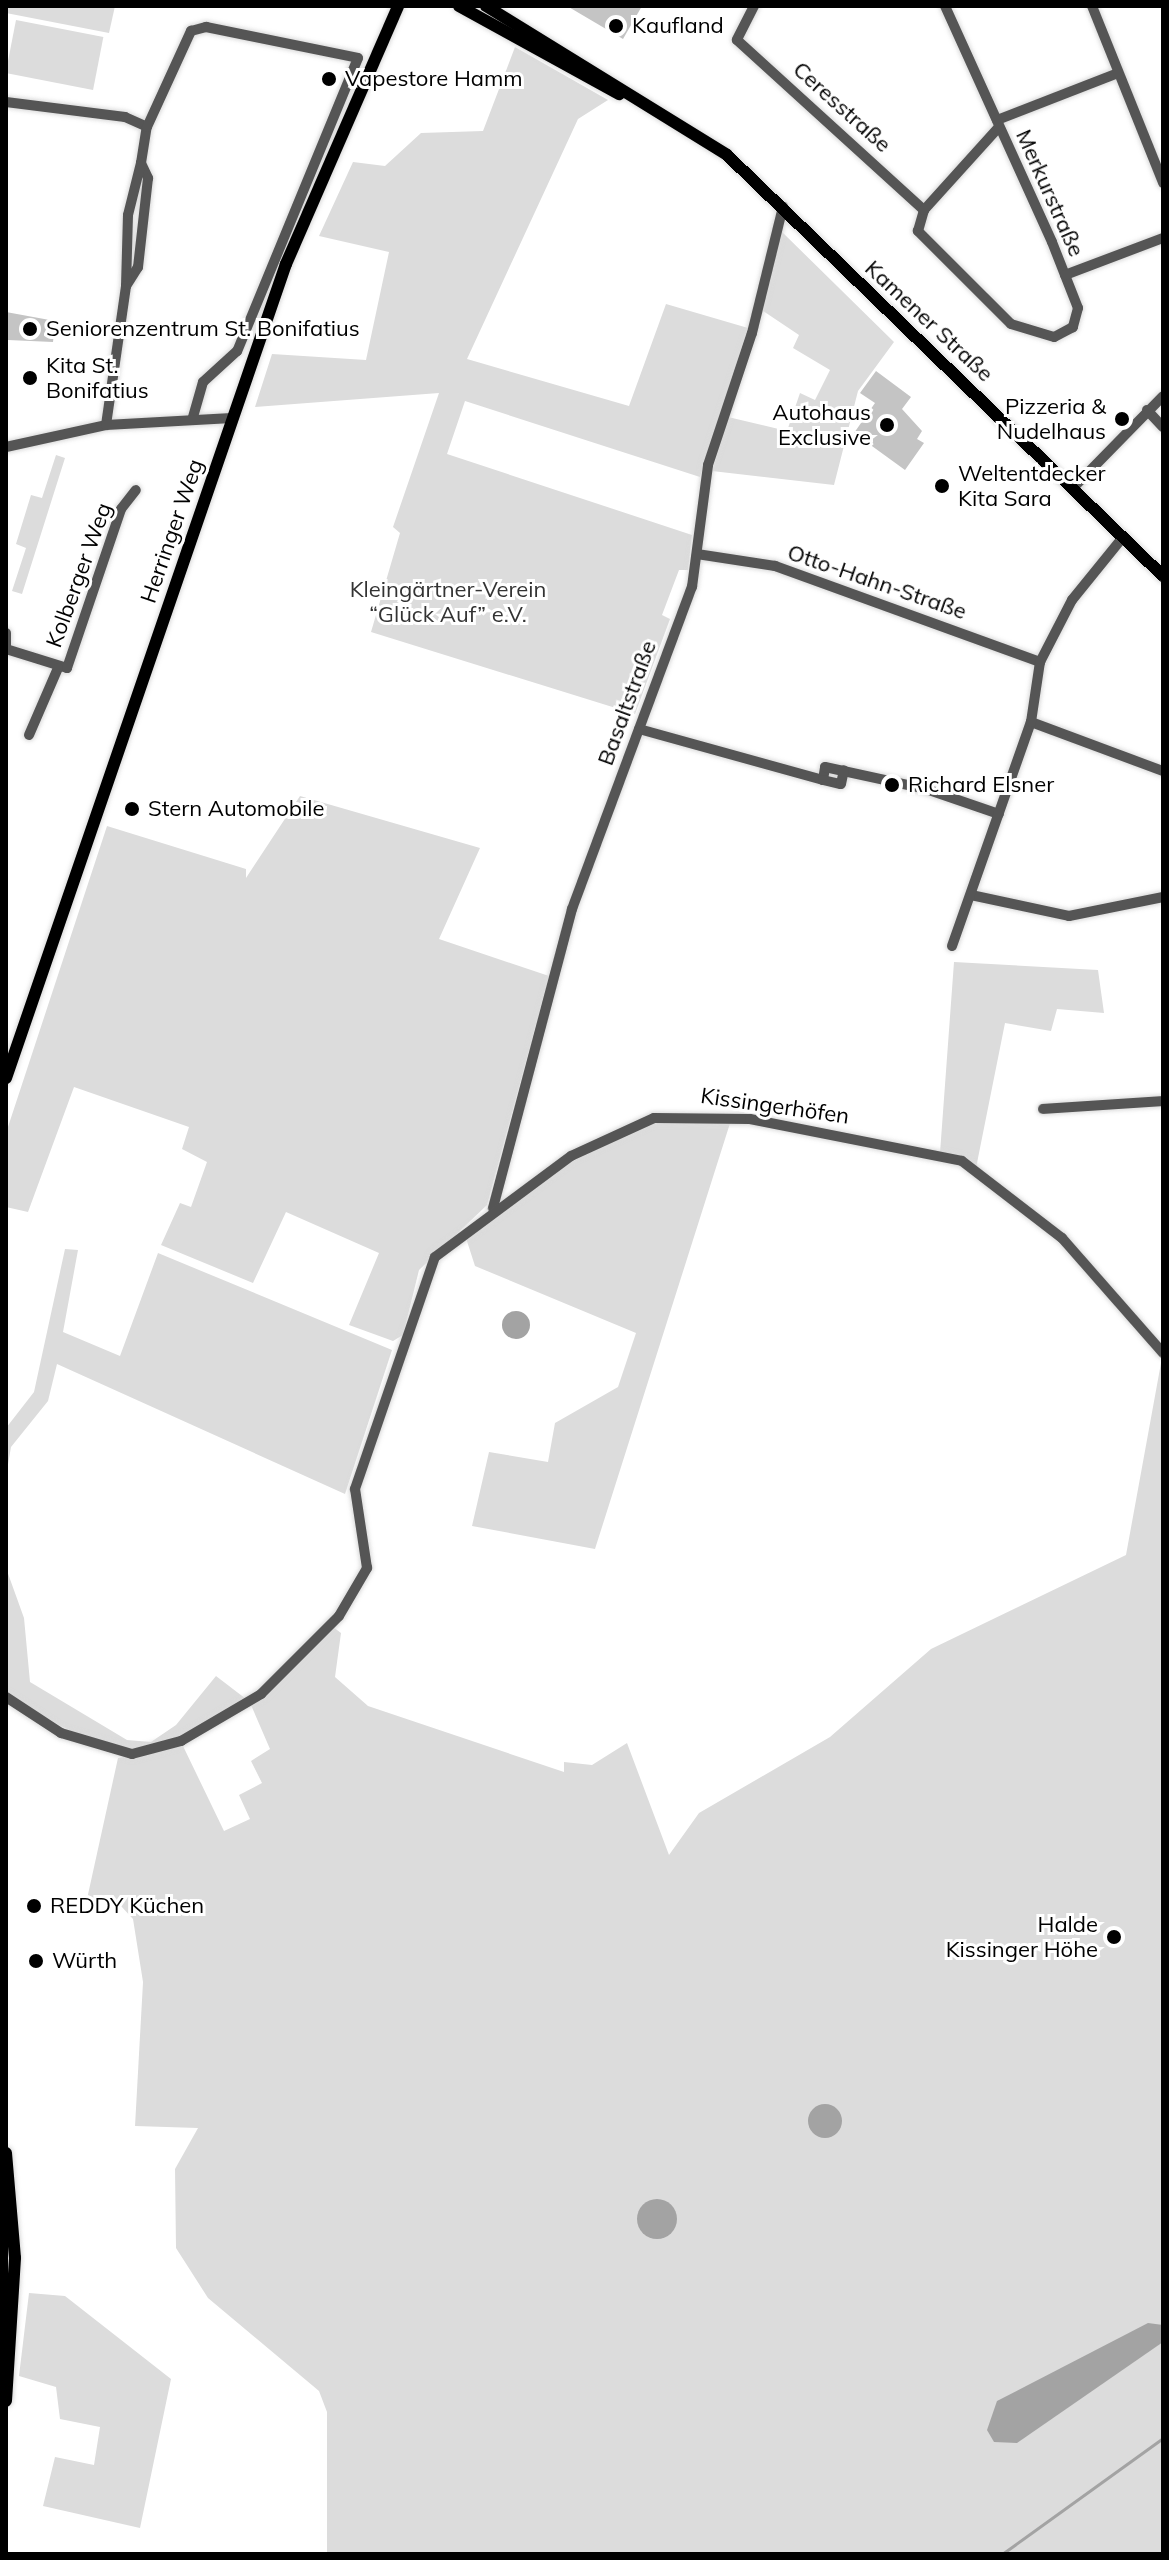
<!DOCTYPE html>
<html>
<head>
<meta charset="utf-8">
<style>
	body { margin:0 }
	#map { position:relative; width:1169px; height:2560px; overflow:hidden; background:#fff; font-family:Mulish,sans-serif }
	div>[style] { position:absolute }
	.green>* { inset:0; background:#dcdcdc; transform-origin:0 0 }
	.water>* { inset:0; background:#a3a3a3 }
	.round { border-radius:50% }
	.stream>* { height:3px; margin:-1.5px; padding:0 1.5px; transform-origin:1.5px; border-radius:1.5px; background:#a3a3a3 }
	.building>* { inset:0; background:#c4c4c4 }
	.roads { filter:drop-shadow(0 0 2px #dbdbdb) drop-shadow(0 0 2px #dbdbdb) }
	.minor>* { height:10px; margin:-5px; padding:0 5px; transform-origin:5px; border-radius:5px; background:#555 }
	.major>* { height:12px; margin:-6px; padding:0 6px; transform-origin:6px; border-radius:6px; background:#000 }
	.dots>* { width:22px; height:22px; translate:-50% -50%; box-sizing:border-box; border:4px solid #fff; border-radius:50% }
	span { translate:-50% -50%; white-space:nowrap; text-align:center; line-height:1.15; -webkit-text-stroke:6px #fff; paint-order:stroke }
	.poi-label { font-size:22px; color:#000 }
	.left { translate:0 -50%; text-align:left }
	.right { translate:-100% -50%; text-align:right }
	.street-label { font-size:22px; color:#000 }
	.park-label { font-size:22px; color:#333 }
	.frame { position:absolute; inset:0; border:8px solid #000; pointer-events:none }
</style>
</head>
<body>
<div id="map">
	<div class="green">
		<i style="clip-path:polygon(6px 6px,115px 6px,109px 33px,6px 13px)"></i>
		<i style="left:16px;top:20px;width:89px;height:54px;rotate:11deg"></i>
		<i style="clip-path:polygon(515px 47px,608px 100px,578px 119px,467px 359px,629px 406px,666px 304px,748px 328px,700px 477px,465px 401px,447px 454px,692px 535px,688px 570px,679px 570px,662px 615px,670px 619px,635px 714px,371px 632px,400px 533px,393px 527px,439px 393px,255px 407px,272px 354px,366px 360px,389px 252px,319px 236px,353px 162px,385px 166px,421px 133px,483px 131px)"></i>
		<i style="clip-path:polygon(780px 230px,894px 342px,858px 391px,834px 485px,712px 471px,728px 417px,787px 431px,800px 393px,815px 400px,830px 370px,793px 348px,799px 335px,760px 309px)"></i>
		<i style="clip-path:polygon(56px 455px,65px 458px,22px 594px,12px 591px,26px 548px,16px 544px,31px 495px,42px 498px)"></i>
		<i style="clip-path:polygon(300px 796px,480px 848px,439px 939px,549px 976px,487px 1205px,419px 1270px,403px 1335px,393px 1341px,349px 1325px,379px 1253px,286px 1212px,253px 1283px,161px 1245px,180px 1203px,191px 1207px,207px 1162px,182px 1149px,189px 1127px,74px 1087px,28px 1212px,6px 1207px,6px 1133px,107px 826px,246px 869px,246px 878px)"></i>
		<i style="clip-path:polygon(954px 962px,1098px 970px,1104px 1013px,1057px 1009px,1051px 1031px,1005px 1023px,976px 1168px,940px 1153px)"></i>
		<i style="clip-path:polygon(732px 1117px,595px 1549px,472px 1526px,489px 1452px,548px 1462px,555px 1423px,618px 1387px,636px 1333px,475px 1266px,465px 1235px,518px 1190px,634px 1124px)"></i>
		<i style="clip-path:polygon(65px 1249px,78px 1250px,63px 1332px,120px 1356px,158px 1253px,392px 1350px,345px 1494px,57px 1364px,48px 1401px,11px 1447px,6px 1476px,6px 1428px,34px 1392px)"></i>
		<i style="clip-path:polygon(1161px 1363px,1163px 2325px,1113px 2342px,1116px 2372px,1163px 2341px,1163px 2554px,327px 2554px,327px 2412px,319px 2391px,208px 2298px,176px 2248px,175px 2169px,198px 2128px,135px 2126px,143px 1982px,133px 1919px,120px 1905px,87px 1899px,118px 1758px,183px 1746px,224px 1831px,250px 1819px,239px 1795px,262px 1783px,251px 1761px,270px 1749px,251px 1705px,333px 1627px,341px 1633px,335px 1677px,368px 1706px,564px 1772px,564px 1762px,592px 1765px,627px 1743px,669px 1855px,699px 1813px,830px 1737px,931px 1649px,1126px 1555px)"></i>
		<i style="clip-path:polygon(6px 1568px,24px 1618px,30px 1682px,127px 1740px,151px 1742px,176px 1725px,216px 1676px,246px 1699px,195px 1731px,141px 1750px,100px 1745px,59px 1725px,8px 1694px)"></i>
		<i style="clip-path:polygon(29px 2293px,65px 2296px,171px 2379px,140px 2528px,43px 2506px,55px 2457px,94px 2465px,100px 2427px,60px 2419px,56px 2387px,19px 2376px)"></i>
	</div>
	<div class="water">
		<i class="round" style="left:502px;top:1311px;width:28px;height:28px"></i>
		<i class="round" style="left:808px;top:2104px;width:34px;height:34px"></i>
		<i class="round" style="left:637px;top:2199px;width:40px;height:40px"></i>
		<i style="clip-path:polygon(1148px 2323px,1163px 2325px,1163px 2342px,1017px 2443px,994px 2442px,987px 2430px,997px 2401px)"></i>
	</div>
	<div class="stream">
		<i style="left:1002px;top:2554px;width:198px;rotate:-35.8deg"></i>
	</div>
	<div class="building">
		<i style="clip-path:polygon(567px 6px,642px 6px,623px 39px)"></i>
		<i style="clip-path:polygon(6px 312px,55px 321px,53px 342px,8px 340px)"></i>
		<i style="clip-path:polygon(876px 371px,911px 397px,902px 409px,922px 431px,917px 439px,924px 443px,905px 470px,854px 433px,875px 403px,860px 393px)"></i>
	</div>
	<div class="roads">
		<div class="minor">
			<i style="left:754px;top:6px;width:38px;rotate:117deg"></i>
			<i style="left:737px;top:40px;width:253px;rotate:42.3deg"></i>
			<i style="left:945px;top:6px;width:259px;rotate:65.6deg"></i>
			<i style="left:1052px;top:242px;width:71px;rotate:68.5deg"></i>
			<i style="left:1078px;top:308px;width:20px;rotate:105deg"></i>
			<i style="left:1073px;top:327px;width:21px;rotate:152deg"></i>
			<i style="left:1054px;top:337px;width:45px;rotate:-163.2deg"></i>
			<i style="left:1011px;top:324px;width:132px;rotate:-135deg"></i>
			<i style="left:918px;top:231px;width:22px;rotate:-74deg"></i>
			<i style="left:924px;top:210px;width:112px;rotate:-47.9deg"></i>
			<i style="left:1092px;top:6px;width:191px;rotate:68.1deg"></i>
			<i style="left:6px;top:102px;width:120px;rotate:7.2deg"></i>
			<i style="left:125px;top:117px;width:24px;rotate:24deg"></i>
			<i style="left:997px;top:120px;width:130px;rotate:-21.2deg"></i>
			<i style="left:141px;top:163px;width:36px;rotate:-81deg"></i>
			<i style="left:147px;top:127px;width:106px;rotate:-65.4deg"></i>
			<i style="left:191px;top:31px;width:16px;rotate:-15deg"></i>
			<i style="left:206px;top:27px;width:155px;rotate:11.5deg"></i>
			<i style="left:358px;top:58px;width:317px;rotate:112.4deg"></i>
			<i style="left:237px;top:351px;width:46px;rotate:137.6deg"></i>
			<i style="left:203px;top:382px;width:37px;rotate:106deg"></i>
			<i style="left:141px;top:163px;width:17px;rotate:65deg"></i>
			<i style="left:148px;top:178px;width:90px;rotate:96.4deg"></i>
			<i style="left:138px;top:267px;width:22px;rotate:122deg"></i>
			<i style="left:126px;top:286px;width:71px;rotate:-88.4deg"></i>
			<i style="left:128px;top:215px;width:54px;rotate:-76deg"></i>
			<i style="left:1065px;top:275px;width:105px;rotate:-20.7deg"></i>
			<i style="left:1147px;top:410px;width:23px;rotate:47deg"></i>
			<i style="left:106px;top:425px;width:140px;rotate:-81.8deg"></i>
			<i style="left:6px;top:447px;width:102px;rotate:-12.4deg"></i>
			<i style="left:106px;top:425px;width:126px;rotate:-3.2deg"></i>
			<i style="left:1074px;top:487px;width:127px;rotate:-45.6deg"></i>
			<i style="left:697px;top:554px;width:79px;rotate:8.7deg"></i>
			<i style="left:775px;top:566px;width:282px;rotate:19.9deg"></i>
			<i style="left:6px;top:633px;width:13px;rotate:90deg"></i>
			<i style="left:6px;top:649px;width:64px;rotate:17.3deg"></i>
			<i style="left:67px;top:668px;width:168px;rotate:-71.2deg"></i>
			<i style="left:121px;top:509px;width:24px;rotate:-52deg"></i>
			<i style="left:1031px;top:722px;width:141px;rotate:20.4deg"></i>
			<i style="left:639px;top:729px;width:191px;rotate:15.5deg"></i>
			<i style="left:823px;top:780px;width:13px;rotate:-81deg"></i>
			<i style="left:825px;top:767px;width:103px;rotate:12.3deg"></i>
			<i style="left:926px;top:789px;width:77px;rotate:18.9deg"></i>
			<i style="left:29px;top:735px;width:73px;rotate:-66.6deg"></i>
			<i style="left:823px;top:780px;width:18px;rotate:13deg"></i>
			<i style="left:841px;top:784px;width:14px;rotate:-78deg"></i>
			<i style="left:971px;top:895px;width:100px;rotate:12.1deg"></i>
			<i style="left:1069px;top:916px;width:96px;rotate:-11.4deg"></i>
			<i style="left:952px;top:946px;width:238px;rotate:-70.6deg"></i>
			<i style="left:1031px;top:722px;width:61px;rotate:-81.5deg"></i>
			<i style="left:1040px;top:662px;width:70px;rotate:-62.7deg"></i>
			<i style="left:1072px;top:600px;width:81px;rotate:-51deg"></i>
			<i style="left:1043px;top:1109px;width:120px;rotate:-3.8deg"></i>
			<i style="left:493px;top:1208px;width:309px;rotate:-75.2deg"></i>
			<i style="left:572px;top:909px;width:344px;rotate:-69.6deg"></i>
			<i style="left:692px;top:587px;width:123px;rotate:-82.5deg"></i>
			<i style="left:708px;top:465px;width:139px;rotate:-71.6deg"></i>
			<i style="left:752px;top:333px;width:130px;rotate:-76.2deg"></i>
			<i style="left:6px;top:1697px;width:66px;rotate:33.2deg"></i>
			<i style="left:61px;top:1733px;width:74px;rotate:16.5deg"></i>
			<i style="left:132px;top:1754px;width:51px;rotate:-14.9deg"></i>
			<i style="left:181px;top:1741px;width:93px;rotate:-30.4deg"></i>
			<i style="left:261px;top:1694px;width:110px;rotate:-45deg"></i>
			<i style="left:339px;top:1616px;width:56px;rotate:-59.7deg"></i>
			<i style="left:367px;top:1568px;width:80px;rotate:-98.6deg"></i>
			<i style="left:355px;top:1489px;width:245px;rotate:-71deg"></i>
			<i style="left:435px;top:1257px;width:169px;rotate:-36.6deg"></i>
			<i style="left:571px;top:1156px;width:91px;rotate:-24.6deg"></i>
			<i style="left:654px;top:1118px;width:96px;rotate:0.6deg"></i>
			<i style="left:750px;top:1119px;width:216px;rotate:11.2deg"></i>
			<i style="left:962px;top:1161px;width:126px;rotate:37.6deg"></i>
			<i style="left:1062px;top:1238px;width:153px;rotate:48.7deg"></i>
		</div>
		<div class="major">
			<i style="left:459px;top:6px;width:183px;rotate:28.8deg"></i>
			<i style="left:486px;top:6px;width:283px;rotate:31.7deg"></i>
			<i style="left:727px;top:155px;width:606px;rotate:44deg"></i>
			<i style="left:6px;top:1078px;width:861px;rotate:-71.02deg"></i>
			<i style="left:286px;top:264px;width:281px;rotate:-66.5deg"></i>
			<i style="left:6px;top:2153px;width:105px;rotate:85.1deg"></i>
			<i style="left:15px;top:2258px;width:143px;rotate:93.6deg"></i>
		</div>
	</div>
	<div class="dots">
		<i style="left:616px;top:26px;background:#000"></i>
		<i style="left:329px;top:79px;background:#000"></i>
		<i style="left:30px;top:329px;background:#000"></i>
		<i style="left:30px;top:378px;background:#000"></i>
		<i style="left:1122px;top:419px;background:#000"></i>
		<i style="left:887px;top:425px;background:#000"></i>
		<i style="left:942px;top:486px;background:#000"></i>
		<i style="left:892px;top:785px;background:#000"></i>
		<i style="left:132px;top:809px;background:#000"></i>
		<i style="left:34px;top:1906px;background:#000"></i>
		<i style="left:1114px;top:1937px;background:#000"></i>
		<i style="left:36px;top:1961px;background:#000"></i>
	</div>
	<div class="poi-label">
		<span class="left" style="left:632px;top:26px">Kaufland</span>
		<span class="left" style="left:345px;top:79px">Vapestore Hamm</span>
		<span class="left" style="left:46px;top:329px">Seniorenzentrum St. Bonifatius</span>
		<span class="left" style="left:46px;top:378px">Kita St.<br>Bonifatius</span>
		<span class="right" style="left:1106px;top:419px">Pizzeria &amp;<br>Nudelhaus</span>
		<span class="right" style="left:871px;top:425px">Autohaus<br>Exclusive</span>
		<span class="left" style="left:958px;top:486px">Weltentdecker<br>Kita Sara</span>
		<span class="left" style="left:908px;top:785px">Richard Elsner</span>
		<span class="left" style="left:148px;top:809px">Stern Automobile</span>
		<span class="left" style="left:50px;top:1906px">REDDY Küchen</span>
		<span class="right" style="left:1098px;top:1937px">Halde<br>Kissinger Höhe</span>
		<span class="left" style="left:52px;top:1961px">Würth</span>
	</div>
	<div class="street-label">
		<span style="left:842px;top:107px;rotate:42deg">Ceresstraße</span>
		<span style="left:1050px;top:193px;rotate:66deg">Merkurstraße</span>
		<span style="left:929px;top:321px;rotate:43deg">Kamener Straße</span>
		<span style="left:172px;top:531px;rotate:-71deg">Herringer Weg</span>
		<span style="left:79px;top:575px;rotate:-70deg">Kolberger Weg</span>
		<span style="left:877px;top:582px;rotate:19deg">Otto-Hahn-Straße</span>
		<span style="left:627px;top:703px;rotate:-70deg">Basaltstraße</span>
		<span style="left:775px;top:1106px;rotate:8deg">Kissingerhöfen</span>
	</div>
	<div class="park-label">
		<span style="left:448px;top:602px">Kleingärtner-Verein<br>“Glück Auf” e.V.</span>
	</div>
	<div class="frame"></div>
</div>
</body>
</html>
